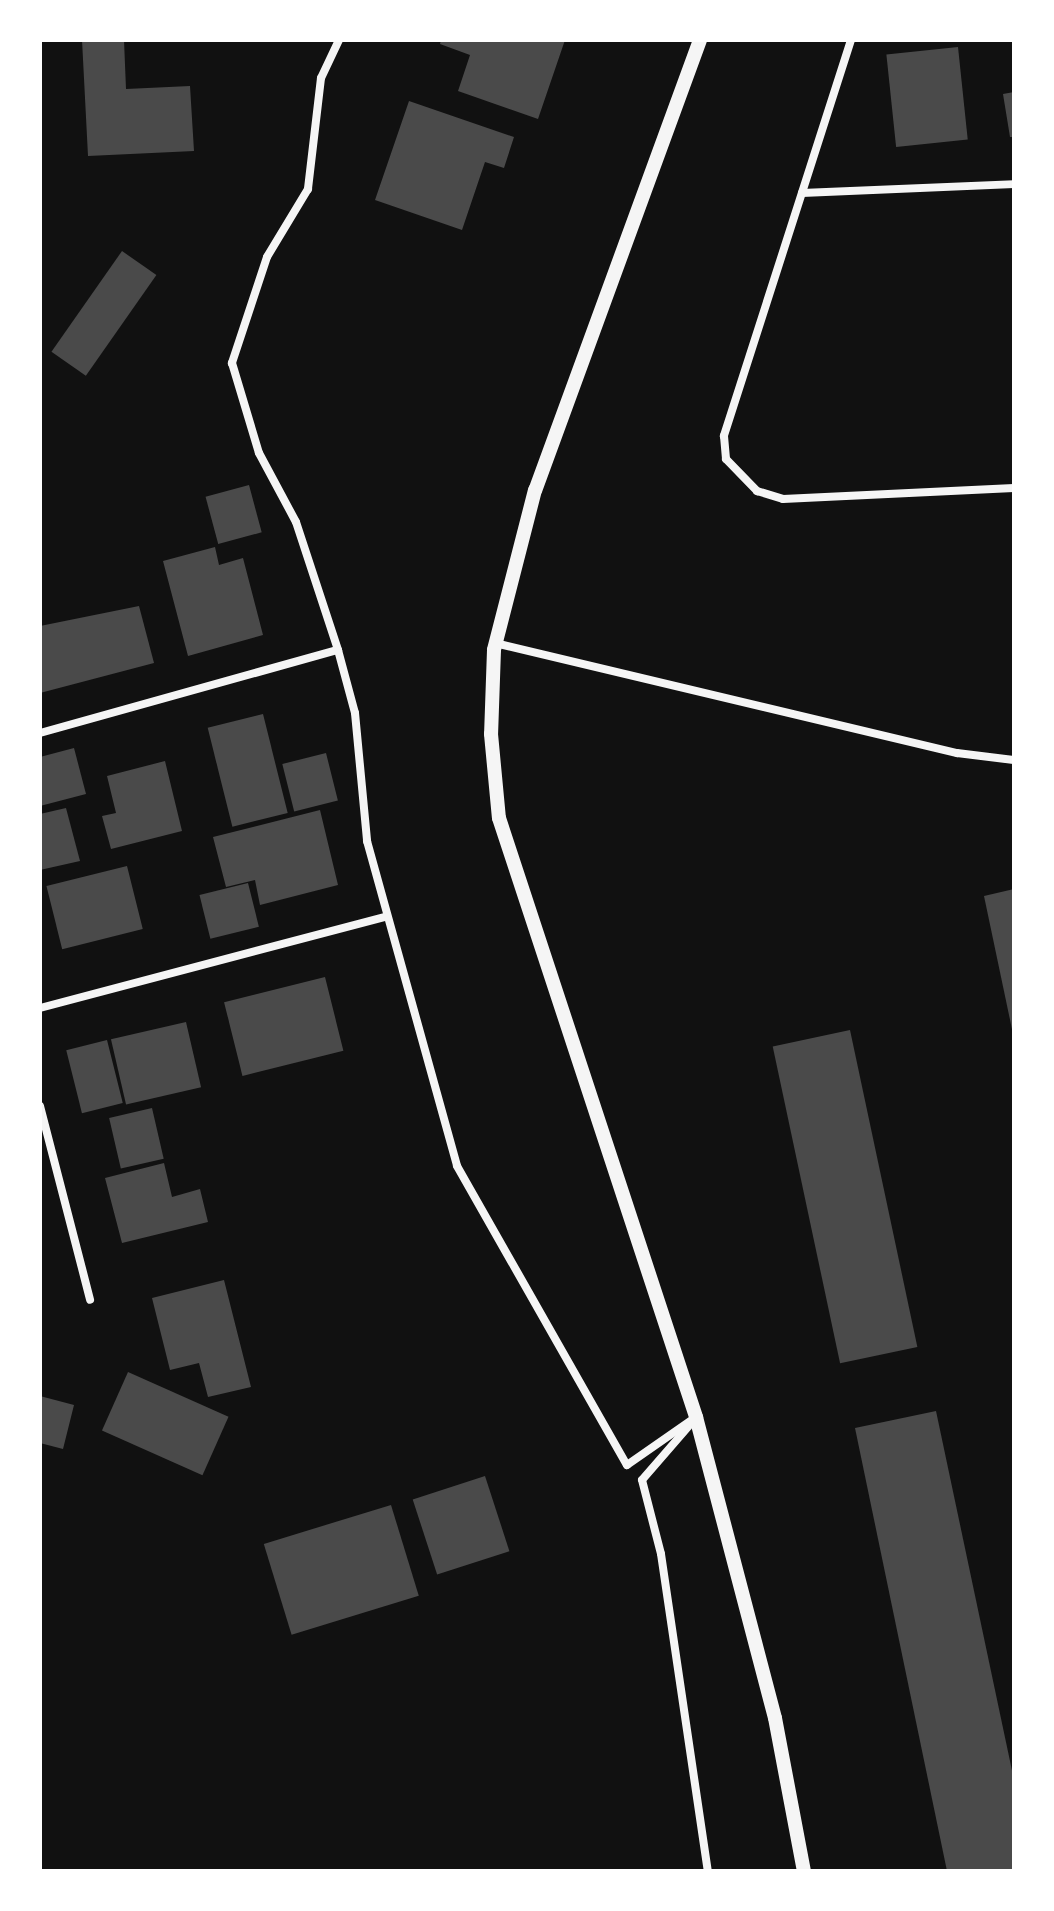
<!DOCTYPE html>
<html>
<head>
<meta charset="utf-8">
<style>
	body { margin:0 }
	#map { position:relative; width:1054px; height:1911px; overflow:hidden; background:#111; font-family:Helvetica,sans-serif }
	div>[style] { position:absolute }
	.building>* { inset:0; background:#4a4a4a; transform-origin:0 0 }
	.minor>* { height:8px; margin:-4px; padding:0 4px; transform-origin:4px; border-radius:4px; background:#f5f5f5 }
	.tertiary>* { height:14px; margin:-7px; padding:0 7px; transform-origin:7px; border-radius:7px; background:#f5f5f5 }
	span { translate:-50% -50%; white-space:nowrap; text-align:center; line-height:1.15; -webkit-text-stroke:8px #fff; paint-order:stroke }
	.frame { position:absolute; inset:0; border:42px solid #fff; pointer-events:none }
</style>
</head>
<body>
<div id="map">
	<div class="building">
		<i style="clip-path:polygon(82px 40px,124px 40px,126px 89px,190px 86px,194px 151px,88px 156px)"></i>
		<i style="clip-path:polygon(441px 40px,565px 40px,538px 119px,458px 91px,470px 55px,440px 44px)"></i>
		<i style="left:958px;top:47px;width:93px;height:72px;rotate:84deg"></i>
		<i style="clip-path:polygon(1014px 92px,1014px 137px,1010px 137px,1003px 94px)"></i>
		<i style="clip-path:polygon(409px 101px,514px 137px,504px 168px,485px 162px,462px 230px,375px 200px)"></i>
		<i style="left:122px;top:251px;width:42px;height:123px;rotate:35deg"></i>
		<i style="left:249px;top:485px;width:49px;height:45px;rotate:75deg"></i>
		<i style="clip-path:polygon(215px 547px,219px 565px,243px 558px,263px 635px,188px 656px,163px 561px)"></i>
		<i style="clip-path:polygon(139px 606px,154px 663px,40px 693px,40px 626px)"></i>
		<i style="left:263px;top:714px;width:102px;height:57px;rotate:76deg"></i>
		<i style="clip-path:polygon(74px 748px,86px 794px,40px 806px,40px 757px)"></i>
		<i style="left:326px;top:753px;width:49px;height:45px;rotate:76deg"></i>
		<i style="clip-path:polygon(165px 761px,182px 831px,111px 849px,102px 816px,116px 813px,107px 776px)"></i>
		<i style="clip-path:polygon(66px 808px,80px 861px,40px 870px,40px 814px)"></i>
		<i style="clip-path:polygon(320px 810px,338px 885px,260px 905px,255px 880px,226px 887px,213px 837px)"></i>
		<i style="left:127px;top:866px;width:65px;height:83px;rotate:76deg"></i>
		<i style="left:248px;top:883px;width:45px;height:50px;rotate:76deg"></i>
		<i style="clip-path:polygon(1014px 889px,1014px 1034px,1013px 1034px,984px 896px)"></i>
		<i style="left:325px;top:977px;width:76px;height:104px;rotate:76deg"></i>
		<i style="left:186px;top:1022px;width:67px;height:77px;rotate:77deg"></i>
		<i style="left:850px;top:1030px;width:324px;height:79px;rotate:78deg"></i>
		<i style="left:107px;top:1040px;width:65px;height:42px;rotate:76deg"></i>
		<i style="left:152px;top:1108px;width:52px;height:44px;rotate:77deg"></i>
		<i style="clip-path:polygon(164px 1163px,172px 1197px,200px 1189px,208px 1222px,122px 1243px,105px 1178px)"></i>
		<i style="clip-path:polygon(224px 1280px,251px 1387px,208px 1397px,199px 1363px,170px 1370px,152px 1298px)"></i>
		<i style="left:128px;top:1372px;width:110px;height:64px;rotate:24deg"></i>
		<i style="clip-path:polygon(40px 1396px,74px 1405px,63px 1449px,40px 1443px)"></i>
		<i style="clip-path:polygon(936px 1411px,1014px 1780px,1014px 1871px,947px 1871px,855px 1428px)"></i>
		<i style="left:485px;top:1476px;width:79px;height:76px;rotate:72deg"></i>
		<i style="left:391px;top:1505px;width:95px;height:133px;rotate:73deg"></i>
	</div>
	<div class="minor">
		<i style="left:339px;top:40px;width:42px;rotate:115.3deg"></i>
		<i style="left:321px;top:78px;width:112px;rotate:96.7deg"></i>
		<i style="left:308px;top:189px;width:79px;rotate:121.1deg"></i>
		<i style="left:267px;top:257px;width:112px;rotate:108.3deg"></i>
		<i style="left:232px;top:363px;width:94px;rotate:73.3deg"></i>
		<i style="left:259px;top:453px;width:78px;rotate:61.8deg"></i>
		<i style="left:296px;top:522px;width:135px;rotate:71.8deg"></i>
		<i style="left:338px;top:650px;width:65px;rotate:74.9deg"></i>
		<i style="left:355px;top:713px;width:129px;rotate:84.6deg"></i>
		<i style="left:367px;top:841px;width:337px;rotate:74.5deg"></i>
		<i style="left:457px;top:1166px;width:344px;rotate:60.4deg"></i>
		<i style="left:627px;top:1465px;width:84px;rotate:-34.8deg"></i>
		<i style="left:851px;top:40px;width:416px;rotate:107.8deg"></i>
		<i style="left:724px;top:436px;width:23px;rotate:85deg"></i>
		<i style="left:726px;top:459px;width:45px;rotate:45.9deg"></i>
		<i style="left:757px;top:491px;width:27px;rotate:17deg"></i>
		<i style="left:783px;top:499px;width:231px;rotate:-2.7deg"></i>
		<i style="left:802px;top:193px;width:212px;rotate:-2.4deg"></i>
		<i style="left:495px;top:643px;width:475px;rotate:13.4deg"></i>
		<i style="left:957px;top:753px;width:57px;rotate:7deg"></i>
		<i style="left:40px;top:733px;width:309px;rotate:-15.6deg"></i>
		<i style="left:40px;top:1008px;width:357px;rotate:-14.8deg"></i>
		<i style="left:40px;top:1106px;width:200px;rotate:75.5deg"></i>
		<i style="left:688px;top:1427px;width:70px;rotate:131deg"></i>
		<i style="left:642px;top:1480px;width:76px;rotate:75.6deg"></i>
		<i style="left:661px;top:1554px;width:320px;rotate:81.6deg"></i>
	</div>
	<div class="tertiary">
		<i style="left:700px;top:40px;width:479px;rotate:110.1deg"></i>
		<i style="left:535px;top:490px;width:165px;rotate:104.4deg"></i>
		<i style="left:494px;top:650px;width:84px;rotate:92deg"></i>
		<i style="left:491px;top:734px;width:84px;rotate:84.6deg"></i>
		<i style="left:499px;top:818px;width:631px;rotate:71.79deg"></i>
		<i style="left:696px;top:1417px;width:311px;rotate:75.3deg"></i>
		<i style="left:775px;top:1718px;width:156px;rotate:79.3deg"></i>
	</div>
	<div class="frame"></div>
</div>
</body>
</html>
